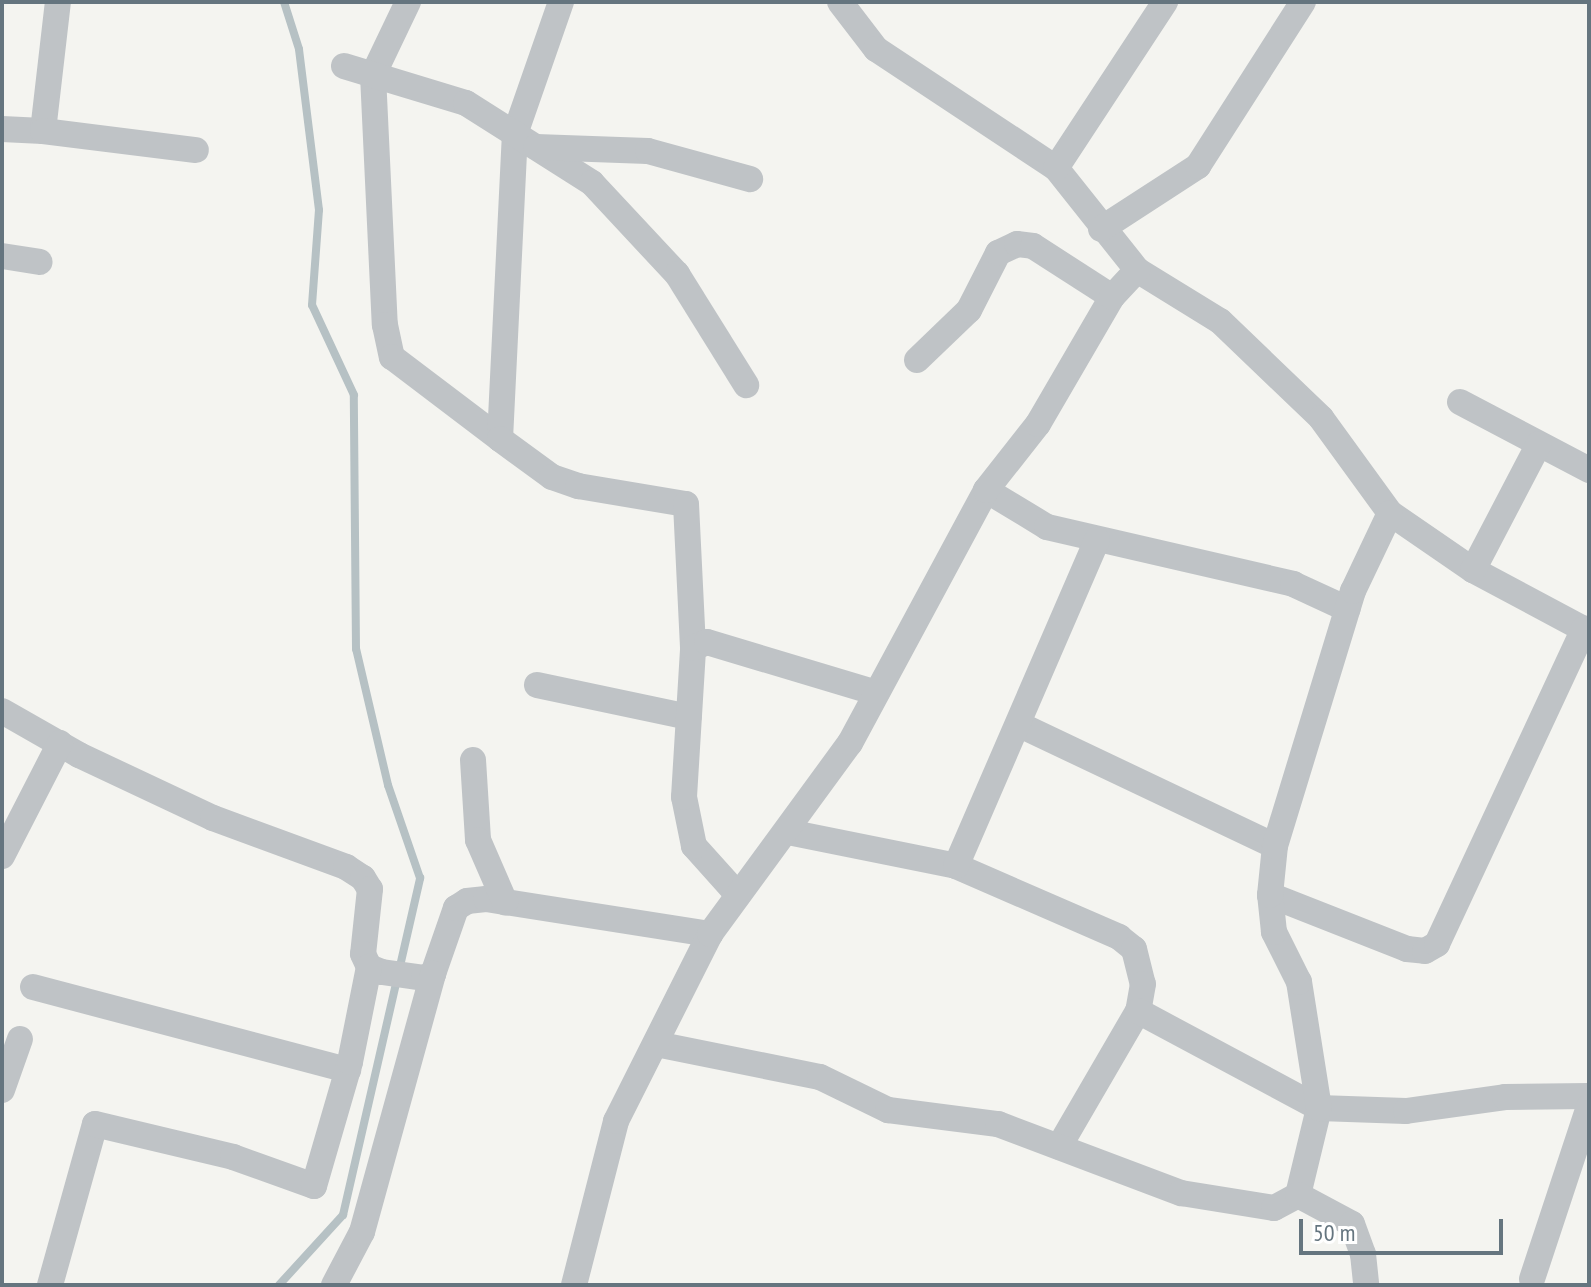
<!DOCTYPE html>
<html>
<head>
<meta charset="utf-8">
<style>
	body { margin:0 }
	#map { position:relative; width:1591px; height:1287px; overflow:hidden; background:#f4f4f0; font-family:"PT Sans Narrow",sans-serif }
	div>[style] { position:absolute }
	.stream>* { height:8px; margin:-4px; padding:0 4px; transform-origin:4px; border-radius:4px; background:#b6c1c4 }
	.minor>* { height:26px; margin:-13px; padding:0 13px; transform-origin:13px; border-radius:13px; background:#bfc3c6 }
	span { translate:-50% -50%; white-space:nowrap; text-align:center; line-height:1.15; -webkit-text-stroke:8px #fff; paint-order:stroke }
	.frame { position:absolute; inset:0; border:4px solid #65757f; pointer-events:none }
	.scale { position:absolute; left:1299px; top:1219px; width:204px; height:36px; box-sizing:border-box; border:4px solid #65757f; border-top:0; padding-left:10px; font-size:24px; line-height:28px; white-space:nowrap; color:#65757f; -webkit-text-stroke:6px #fff; paint-order:stroke }
</style>
</head>
<body>
<div id="map">
	<div class="stream">
		<i style="left:279px;top:1285px;width:95px;rotate:-47.6deg"></i>
		<i style="left:343px;top:1215px;width:346px;rotate:-77.1deg"></i>
		<i style="left:420px;top:878px;width:98px;rotate:-109deg"></i>
		<i style="left:388px;top:785px;width:140px;rotate:-103.2deg"></i>
		<i style="left:356px;top:649px;width:254px;rotate:-90.5deg"></i>
		<i style="left:354px;top:395px;width:99px;rotate:-115deg"></i>
		<i style="left:312px;top:305px;width:95px;rotate:-85.8deg"></i>
		<i style="left:319px;top:210px;width:162px;rotate:-97.1deg"></i>
		<i style="left:299px;top:49px;width:49px;rotate:-107.7deg"></i>
	</div>
	<div class="minor">
		<i style="left:408px;top:2px;width:81px;rotate:115.6deg"></i>
		<i style="left:373px;top:75px;width:250px;rotate:87.3deg"></i>
		<i style="left:385px;top:325px;width:33px;rotate:78deg"></i>
		<i style="left:392px;top:357px;width:136px;rotate:37.2deg"></i>
		<i style="left:500px;top:439px;width:305px;rotate:-87.2deg"></i>
		<i style="left:515px;top:134px;width:140px;rotate:-70.8deg"></i>
		<i style="left:840px;top:2px;width:59px;rotate:52.5deg"></i>
		<i style="left:876px;top:49px;width:216px;rotate:33.5deg"></i>
		<i style="left:1056px;top:168px;width:130px;rotate:51.5deg"></i>
		<i style="left:1137px;top:270px;width:97px;rotate:31.6deg"></i>
		<i style="left:1220px;top:321px;width:140px;rotate:43.8deg"></i>
		<i style="left:1321px;top:418px;width:117px;rotate:54deg"></i>
		<i style="left:1390px;top:513px;width:101px;rotate:34.5deg"></i>
		<i style="left:1473px;top:570px;width:132px;rotate:28.1deg"></i>
		<i style="left:344px;top:66px;width:127px;rotate:16.9deg"></i>
		<i style="left:466px;top:103px;width:149px;rotate:32.4deg"></i>
		<i style="left:592px;top:183px;width:125px;rotate:47deg"></i>
		<i style="left:677px;top:274px;width:131px;rotate:58.1deg"></i>
		<i style="left:2px;top:129px;width:41px;rotate:2.8deg"></i>
		<i style="left:43px;top:131px;width:130px;rotate:-83.4deg"></i>
		<i style="left:43px;top:131px;width:154px;rotate:7.1deg"></i>
		<i style="left:536px;top:147px;width:112px;rotate:2deg"></i>
		<i style="left:648px;top:151px;width:106px;rotate:15.4deg"></i>
		<i style="left:1056px;top:168px;width:199px;rotate:-56.7deg"></i>
		<i style="left:1101px;top:229px;width:116px;rotate:-33deg"></i>
		<i style="left:1198px;top:166px;width:195px;rotate:-57.4deg"></i>
		<i style="left:2px;top:256px;width:38px;rotate:9deg"></i>
		<i style="left:917px;top:360px;width:72px;rotate:-43.9deg"></i>
		<i style="left:969px;top:310px;width:64px;rotate:-63deg"></i>
		<i style="left:998px;top:253px;width:21px;rotate:-25deg"></i>
		<i style="left:1017px;top:244px;width:16px;rotate:7deg"></i>
		<i style="left:1033px;top:246px;width:94px;rotate:32.8deg"></i>
		<i style="left:1460px;top:402px;width:146px;rotate:27.8deg"></i>
		<i style="left:500px;top:439px;width:64px;rotate:36.2deg"></i>
		<i style="left:552px;top:477px;width:28px;rotate:19deg"></i>
		<i style="left:578px;top:486px;width:109px;rotate:9.5deg"></i>
		<i style="left:686px;top:504px;width:144px;rotate:87.2deg"></i>
		<i style="left:986px;top:490px;width:71px;rotate:31.2deg"></i>
		<i style="left:1047px;top:527px;width:253px;rotate:13deg"></i>
		<i style="left:1293px;top:584px;width:60px;rotate:24.8deg"></i>
		<i style="left:1473px;top:570px;width:142px;rotate:-62.4deg"></i>
		<i style="left:537px;top:685px;width:155px;rotate:11.9deg"></i>
		<i style="left:2px;top:711px;width:89px;rotate:29.7deg"></i>
		<i style="left:79px;top:755px;width:148px;rotate:25.2deg"></i>
		<i style="left:213px;top:818px;width:142px;rotate:20.2deg"></i>
		<i style="left:346px;top:867px;width:20px;rotate:33deg"></i>
		<i style="left:363px;top:878px;width:13px;rotate:58deg"></i>
		<i style="left:370px;top:889px;width:65px;rotate:96.1deg"></i>
		<i style="left:363px;top:954px;width:14px;rotate:65deg"></i>
		<i style="left:369px;top:967px;width:14px;rotate:21deg"></i>
		<i style="left:382px;top:972px;width:42px;rotate:8.1deg"></i>
		<i style="left:424px;top:978px;width:10px;rotate:-24deg"></i>
		<i style="left:433px;top:974px;width:70px;rotate:-70.8deg"></i>
		<i style="left:456px;top:908px;width:13px;rotate:-32deg"></i>
		<i style="left:467px;top:901px;width:19px;rotate:-6deg"></i>
		<i style="left:486px;top:899px;width:227px;rotate:8.9deg"></i>
		<i style="left:1018px;top:724px;width:284px;rotate:25.4deg"></i>
		<i style="left:473px;top:760px;width:80px;rotate:86.4deg"></i>
		<i style="left:478px;top:840px;width:68px;rotate:66.5deg"></i>
		<i style="left:788px;top:832px;width:171px;rotate:11.4deg"></i>
		<i style="left:956px;top:866px;width:178px;rotate:23.5deg"></i>
		<i style="left:1119px;top:937px;width:19px;rotate:39deg"></i>
		<i style="left:1134px;top:949px;width:36px;rotate:76deg"></i>
		<i style="left:1143px;top:984px;width:27px;rotate:100deg"></i>
		<i style="left:1138px;top:1011px;width:157px;rotate:120.2deg"></i>
		<i style="left:2px;top:856px;width:127px;rotate:-62.8deg"></i>
		<i style="left:956px;top:866px;width:355px;rotate:-66.6deg"></i>
		<i style="left:738px;top:895px;width:66px;rotate:-131.9deg"></i>
		<i style="left:694px;top:846px;width:50px;rotate:-101.5deg"></i>
		<i style="left:684px;top:797px;width:149px;rotate:-86.5deg"></i>
		<i style="left:693px;top:648px;width:15px;rotate:-23deg"></i>
		<i style="left:707px;top:642px;width:177px;rotate:16.7deg"></i>
		<i style="left:1270px;top:895px;width:147px;rotate:21.5deg"></i>
		<i style="left:1407px;top:949px;width:18px;rotate:6deg"></i>
		<i style="left:1425px;top:951px;width:14px;rotate:-30deg"></i>
		<i style="left:1437px;top:944px;width:348px;rotate:-65deg"></i>
		<i style="left:33px;top:987px;width:326px;rotate:14.8deg"></i>
		<i style="left:1138px;top:1011px;width:205px;rotate:28.2deg"></i>
		<i style="left:656px;top:1044px;width:167px;rotate:11.4deg"></i>
		<i style="left:820px;top:1077px;width:76px;rotate:25.9deg"></i>
		<i style="left:888px;top:1110px;width:111px;rotate:7.3deg"></i>
		<i style="left:998px;top:1124px;width:196px;rotate:20.7deg"></i>
		<i style="left:1181px;top:1193px;width:94px;rotate:9.2deg"></i>
		<i style="left:1274px;top:1208px;width:27px;rotate:-28deg"></i>
		<i style="left:1298px;top:1195px;width:89px;rotate:-76.4deg"></i>
		<i style="left:1319px;top:1108px;width:87px;rotate:2deg"></i>
		<i style="left:1406px;top:1111px;width:100px;rotate:-8deg"></i>
		<i style="left:1505px;top:1097px;width:84px;rotate:-0.7deg"></i>
		<i style="left:2px;top:1090px;width:54px;rotate:-70.6deg"></i>
		<i style="left:1319px;top:1108px;width:128px;rotate:-99deg"></i>
		<i style="left:1299px;top:982px;width:56px;rotate:-116.6deg"></i>
		<i style="left:1274px;top:932px;width:37px;rotate:-96deg"></i>
		<i style="left:1270px;top:895px;width:49px;rotate:-84.2deg"></i>
		<i style="left:1275px;top:846px;width:267px;rotate:-73deg"></i>
		<i style="left:1353px;top:591px;width:86px;rotate:-64.6deg"></i>
		<i style="left:1298px;top:1195px;width:61px;rotate:28.2deg"></i>
		<i style="left:1352px;top:1224px;width:32px;rotate:70deg"></i>
		<i style="left:1363px;top:1254px;width:31px;rotate:84deg"></i>
		<i style="left:1532px;top:1279px;width:181px;rotate:-71.7deg"></i>
		<i style="left:50px;top:1285px;width:167px;rotate:-74.4deg"></i>
		<i style="left:95px;top:1124px;width:142px;rotate:13.4deg"></i>
		<i style="left:233px;top:1157px;width:86px;rotate:19.7deg"></i>
		<i style="left:314px;top:1186px;width:129px;rotate:-73.8deg"></i>
		<i style="left:350px;top:1062px;width:97px;rotate:-78.7deg"></i>
		<i style="left:334px;top:1285px;width:60px;rotate:-62.2deg"></i>
		<i style="left:362px;top:1232px;width:268px;rotate:-74.6deg"></i>
		<i style="left:574px;top:1285px;width:169px;rotate:-75.6deg"></i>
		<i style="left:616px;top:1121px;width:209px;rotate:-63.3deg"></i>
		<i style="left:710px;top:934px;width:237px;rotate:-53.8deg"></i>
		<i style="left:850px;top:743px;width:287px;rotate:-61.7deg"></i>
		<i style="left:986px;top:490px;width:84px;rotate:-51.8deg"></i>
		<i style="left:1038px;top:424px;width:147px;rotate:-59.8deg"></i>
		<i style="left:1112px;top:297px;width:37px;rotate:-47deg"></i>
	</div>
	<div class="frame"></div>
	<div class="scale">50 m</div>
</div>
</body>
</html>
